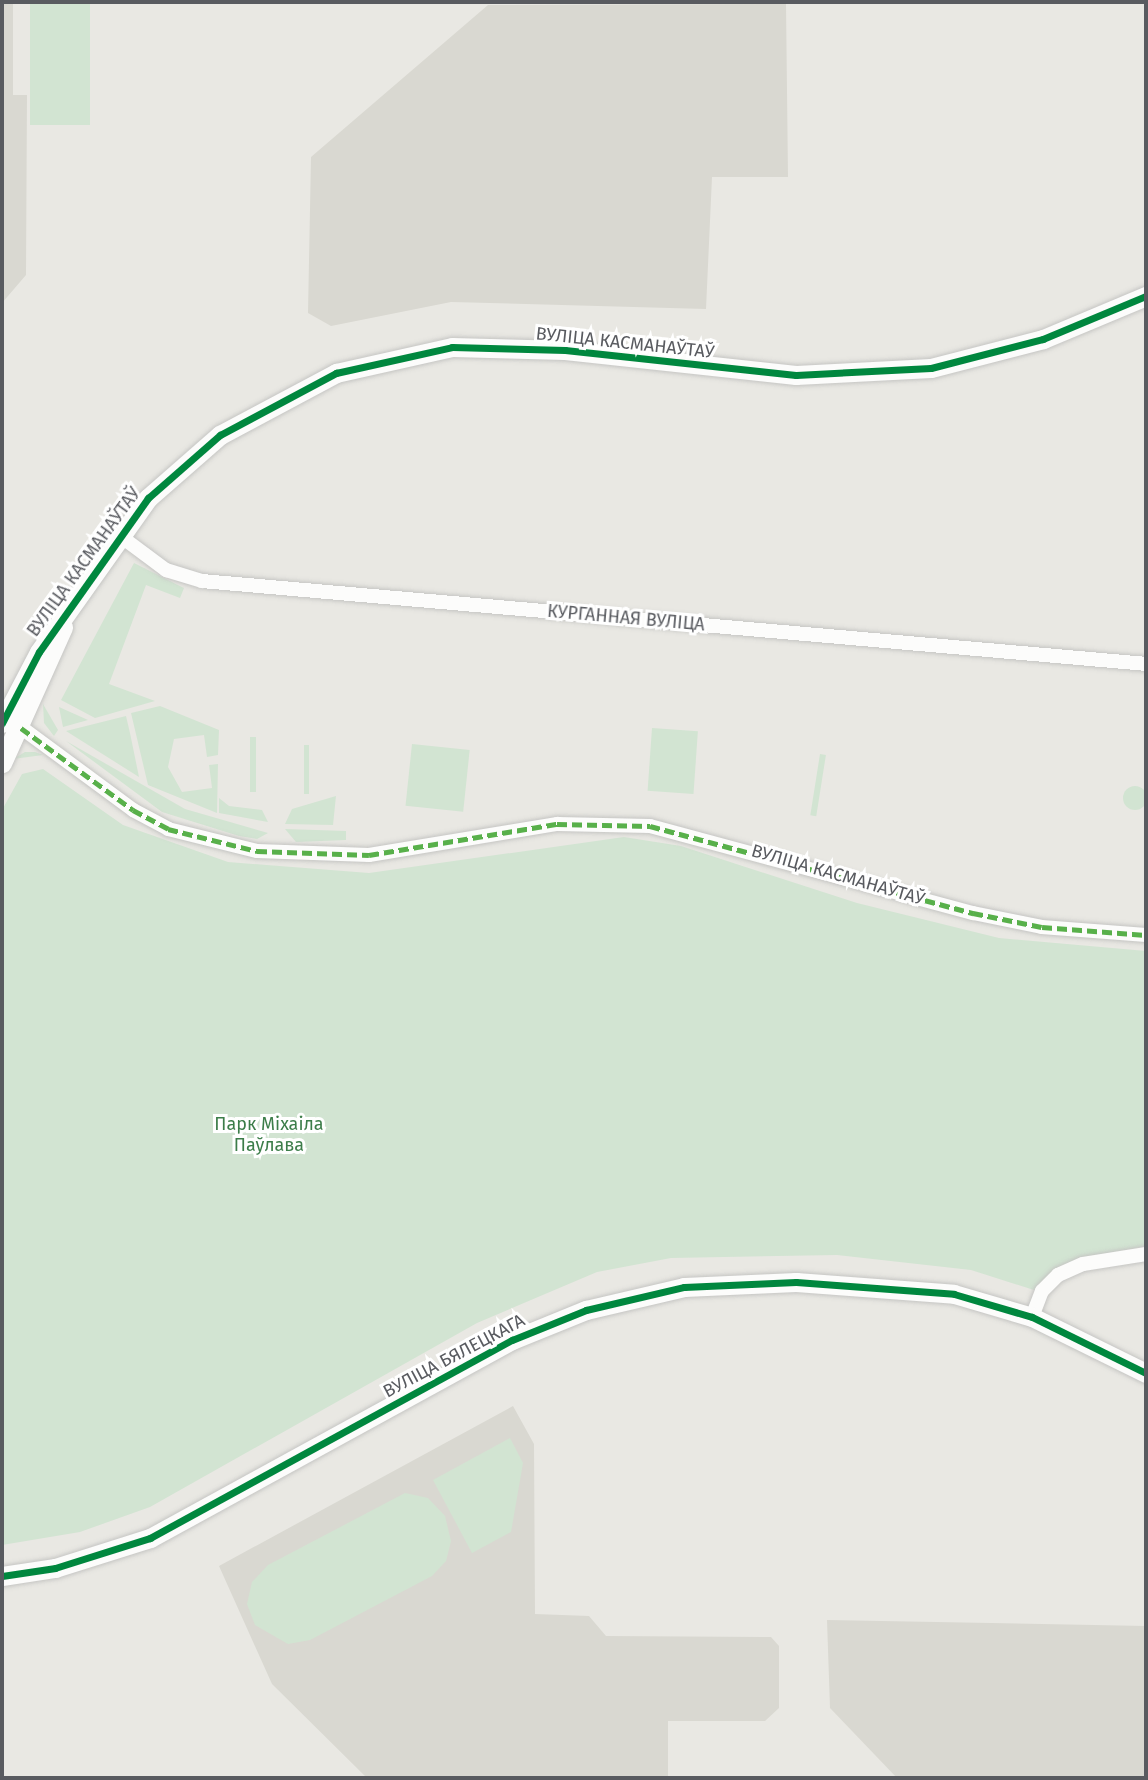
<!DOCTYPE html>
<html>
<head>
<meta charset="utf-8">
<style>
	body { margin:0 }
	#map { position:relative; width:1148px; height:1780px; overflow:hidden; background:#e9e8e3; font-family:"Fira Sans",sans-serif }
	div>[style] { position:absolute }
	.education>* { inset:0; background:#d9d8d1 }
	.green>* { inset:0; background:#d2e4d2; transform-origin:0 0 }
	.round { border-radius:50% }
	.roads { filter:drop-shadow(0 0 2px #c5c5c3) drop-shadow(0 0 2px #c5c5c3) }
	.street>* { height:14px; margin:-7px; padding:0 7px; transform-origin:7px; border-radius:7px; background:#fcfcfb }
	.secondary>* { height:19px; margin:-9.5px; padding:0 9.5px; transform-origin:9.5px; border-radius:9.5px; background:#fcfcfb }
	.quiet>* { height:5px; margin-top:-2.5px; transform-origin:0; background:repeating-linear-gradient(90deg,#58b04a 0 10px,transparent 0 15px) }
	.cycleway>* { height:7px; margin:-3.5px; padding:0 3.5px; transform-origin:3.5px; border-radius:3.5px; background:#00873e }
	span { translate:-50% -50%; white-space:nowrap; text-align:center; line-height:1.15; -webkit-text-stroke:6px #fff; paint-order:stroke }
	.street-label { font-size:18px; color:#595b60 }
	.park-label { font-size:18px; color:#3c7d49 }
	.frame { position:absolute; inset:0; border:4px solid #595b60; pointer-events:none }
</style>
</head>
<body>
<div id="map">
	<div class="education">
		<i style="clip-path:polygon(2px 2px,13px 2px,13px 95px,27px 95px,26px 275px,2px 303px)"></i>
		<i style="clip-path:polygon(786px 4px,788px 177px,712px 177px,706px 309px,451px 302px,331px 326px,308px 313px,311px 157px,488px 5px)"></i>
		<i style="clip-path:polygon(513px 1406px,534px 1444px,535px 1614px,589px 1616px,606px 1636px,771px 1637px,779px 1646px,779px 1708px,765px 1721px,668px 1721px,668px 1778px,367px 1778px,272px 1684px,219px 1566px)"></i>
		<i style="clip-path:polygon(827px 1620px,1146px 1626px,1146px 1778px,897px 1778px,830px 1708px)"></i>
	</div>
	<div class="green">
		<i style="left:30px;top:2px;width:60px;height:123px"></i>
		<i style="clip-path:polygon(134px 563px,184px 588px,180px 598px,146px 585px,109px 684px,155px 701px,95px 718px,61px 700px)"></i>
		<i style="clip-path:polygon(43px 704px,58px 730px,54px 736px,44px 723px)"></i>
		<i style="clip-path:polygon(160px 706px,219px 730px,218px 755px,207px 757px,204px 735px,174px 739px,168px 767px,182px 792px,212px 788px,209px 765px,218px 764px,217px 813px,148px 785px,131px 713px)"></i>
		<i style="clip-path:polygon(59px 707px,88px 720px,63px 727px)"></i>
		<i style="clip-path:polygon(126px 716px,130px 733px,139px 777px,66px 731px)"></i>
		<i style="left:652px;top:728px;width:46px;height:63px;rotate:4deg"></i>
		<i style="left:250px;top:737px;width:6px;height:55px"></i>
		<i style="clip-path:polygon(66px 741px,185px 809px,268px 833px,257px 839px,239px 836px,162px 812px)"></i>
		<i style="left:412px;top:744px;width:58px;height:62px;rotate:6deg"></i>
		<i style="left:304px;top:745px;width:5px;height:49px"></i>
		<i style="clip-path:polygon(25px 752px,35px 752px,43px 755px,13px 759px)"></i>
		<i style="left:820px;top:754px;width:6px;height:62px;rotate:9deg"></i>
		<i style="clip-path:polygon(43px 769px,123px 825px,228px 862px,369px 873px,624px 837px,681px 846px,857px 903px,999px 938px,1146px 951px,1146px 1246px,1077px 1259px,1034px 1290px,971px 1270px,837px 1255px,671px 1258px,597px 1272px,477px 1323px,150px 1507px,80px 1532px,2px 1545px,2px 810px,22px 774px)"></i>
		<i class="round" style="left:1123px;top:786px;width:24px;height:24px"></i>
		<i style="clip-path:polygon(336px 796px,333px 825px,285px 824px,292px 809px)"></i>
		<i style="clip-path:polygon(219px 798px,229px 806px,262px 810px,268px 822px,219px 813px)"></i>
		<i style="clip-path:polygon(285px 829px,346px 831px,346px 840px,296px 842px)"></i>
		<i style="clip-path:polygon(510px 1438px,523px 1463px,511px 1532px,472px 1553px,433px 1480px)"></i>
		<i style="clip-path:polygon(405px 1493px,428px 1498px,445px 1516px,451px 1541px,446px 1561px,432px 1576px,310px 1640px,288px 1644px,255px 1625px,247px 1604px,252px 1582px,268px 1565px)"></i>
	</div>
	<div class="roads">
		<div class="street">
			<i style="left:119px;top:535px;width:59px;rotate:36.7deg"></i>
			<i style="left:166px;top:570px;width:38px;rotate:17deg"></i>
			<i style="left:202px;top:581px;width:948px;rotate:5.02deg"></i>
			<i style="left:11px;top:720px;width:152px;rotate:36.4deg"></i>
			<i style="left:133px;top:810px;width:40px;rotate:28deg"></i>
			<i style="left:168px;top:829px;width:92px;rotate:13.9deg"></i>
			<i style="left:257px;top:851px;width:112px;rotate:2deg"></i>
			<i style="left:369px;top:855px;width:191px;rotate:-9.4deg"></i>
			<i style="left:557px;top:824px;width:93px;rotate:1.2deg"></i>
			<i style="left:650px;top:826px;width:335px;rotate:15.1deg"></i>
			<i style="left:973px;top:913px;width:70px;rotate:11.5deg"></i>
			<i style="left:1042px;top:927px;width:104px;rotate:4.4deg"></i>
			<i style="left:1032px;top:1317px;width:28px;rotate:-69deg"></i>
			<i style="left:1042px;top:1291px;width:23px;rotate:-45deg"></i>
			<i style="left:1058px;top:1275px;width:27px;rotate:-24deg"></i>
			<i style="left:1083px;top:1264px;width:64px;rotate:-9deg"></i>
		</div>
		<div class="secondary">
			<i style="left:2px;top:723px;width:80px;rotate:-62.5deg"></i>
			<i style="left:39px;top:652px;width:189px;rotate:-54.7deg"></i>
			<i style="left:148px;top:498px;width:96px;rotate:-41.2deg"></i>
			<i style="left:220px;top:435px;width:132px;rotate:-28.1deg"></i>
			<i style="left:336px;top:373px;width:119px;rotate:-12.6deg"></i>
			<i style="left:452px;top:347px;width:113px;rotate:1.5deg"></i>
			<i style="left:565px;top:350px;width:232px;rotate:6.2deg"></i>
			<i style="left:796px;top:375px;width:135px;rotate:-3deg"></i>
			<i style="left:931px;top:368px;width:116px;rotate:-14.5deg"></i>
			<i style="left:1043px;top:339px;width:112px;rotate:-22.7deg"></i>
			<i style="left:2px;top:763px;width:149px;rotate:-65.8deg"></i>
			<i style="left:2px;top:1576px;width:54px;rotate:-8.6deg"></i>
			<i style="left:55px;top:1568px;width:100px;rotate:-17.5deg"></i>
			<i style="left:150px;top:1538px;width:413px;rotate:-28.7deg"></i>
			<i style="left:512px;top:1340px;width:80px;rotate:-22.1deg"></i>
			<i style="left:586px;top:1310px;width:101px;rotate:-13.2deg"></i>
			<i style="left:684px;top:1287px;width:112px;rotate:-2.6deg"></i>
			<i style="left:796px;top:1282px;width:158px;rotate:4.3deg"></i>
			<i style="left:954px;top:1294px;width:81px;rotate:16.4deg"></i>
			<i style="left:1032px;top:1317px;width:127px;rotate:26.2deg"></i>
		</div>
	</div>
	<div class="quiet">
		<i style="left:21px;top:728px;width:139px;rotate:36.2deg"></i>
		<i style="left:133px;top:810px;width:40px;rotate:28deg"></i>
		<i style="left:168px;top:829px;width:92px;rotate:13.9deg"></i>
		<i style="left:257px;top:851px;width:112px;rotate:2deg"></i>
		<i style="left:369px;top:855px;width:191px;rotate:-9.4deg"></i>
		<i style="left:557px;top:824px;width:93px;rotate:1.2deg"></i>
		<i style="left:650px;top:826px;width:335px;rotate:15.1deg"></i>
		<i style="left:973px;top:913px;width:70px;rotate:11.5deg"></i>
		<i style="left:1042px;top:927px;width:104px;rotate:4.4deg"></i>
	</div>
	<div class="cycleway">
		<i style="left:2px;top:723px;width:80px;rotate:-62.5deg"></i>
		<i style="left:39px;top:652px;width:189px;rotate:-54.7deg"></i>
		<i style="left:148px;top:498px;width:96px;rotate:-41.2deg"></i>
		<i style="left:220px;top:435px;width:132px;rotate:-28.1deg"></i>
		<i style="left:336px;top:373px;width:119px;rotate:-12.6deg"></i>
		<i style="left:452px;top:347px;width:113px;rotate:1.5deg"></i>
		<i style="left:565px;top:350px;width:232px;rotate:6.2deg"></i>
		<i style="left:796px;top:375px;width:135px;rotate:-3deg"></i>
		<i style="left:931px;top:368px;width:116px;rotate:-14.5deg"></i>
		<i style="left:1043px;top:339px;width:112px;rotate:-22.7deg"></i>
		<i style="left:2px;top:1576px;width:54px;rotate:-8.6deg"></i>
		<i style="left:55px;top:1568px;width:100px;rotate:-17.5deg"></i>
		<i style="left:150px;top:1538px;width:413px;rotate:-28.7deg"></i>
		<i style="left:512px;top:1340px;width:80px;rotate:-22.1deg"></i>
		<i style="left:586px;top:1310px;width:101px;rotate:-13.2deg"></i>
		<i style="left:684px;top:1287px;width:112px;rotate:-2.6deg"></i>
		<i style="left:796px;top:1282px;width:158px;rotate:4.3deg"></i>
		<i style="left:954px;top:1294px;width:81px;rotate:16.4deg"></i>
		<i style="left:1032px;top:1317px;width:127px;rotate:26.2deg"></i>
	</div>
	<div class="street-label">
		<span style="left:625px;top:343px;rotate:6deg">ВУЛІЦА КАСМАНАЎТАЎ</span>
		<span style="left:84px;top:562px;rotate:-54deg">ВУЛІЦА КАСМАНАЎТАЎ</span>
		<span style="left:626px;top:618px;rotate:5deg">КУРГАННАЯ ВУЛІЦА</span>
		<span style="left:838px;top:875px;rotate:16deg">ВУЛІЦА КАСМАНАЎТАЎ</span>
		<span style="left:454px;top:1356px;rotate:-28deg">ВУЛІЦА БЯЛЕЦКАГА</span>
	</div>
	<div class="park-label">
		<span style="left:269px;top:1135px">Парк Міхаіла<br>Паўлава</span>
	</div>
	<div class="frame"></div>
</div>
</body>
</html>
